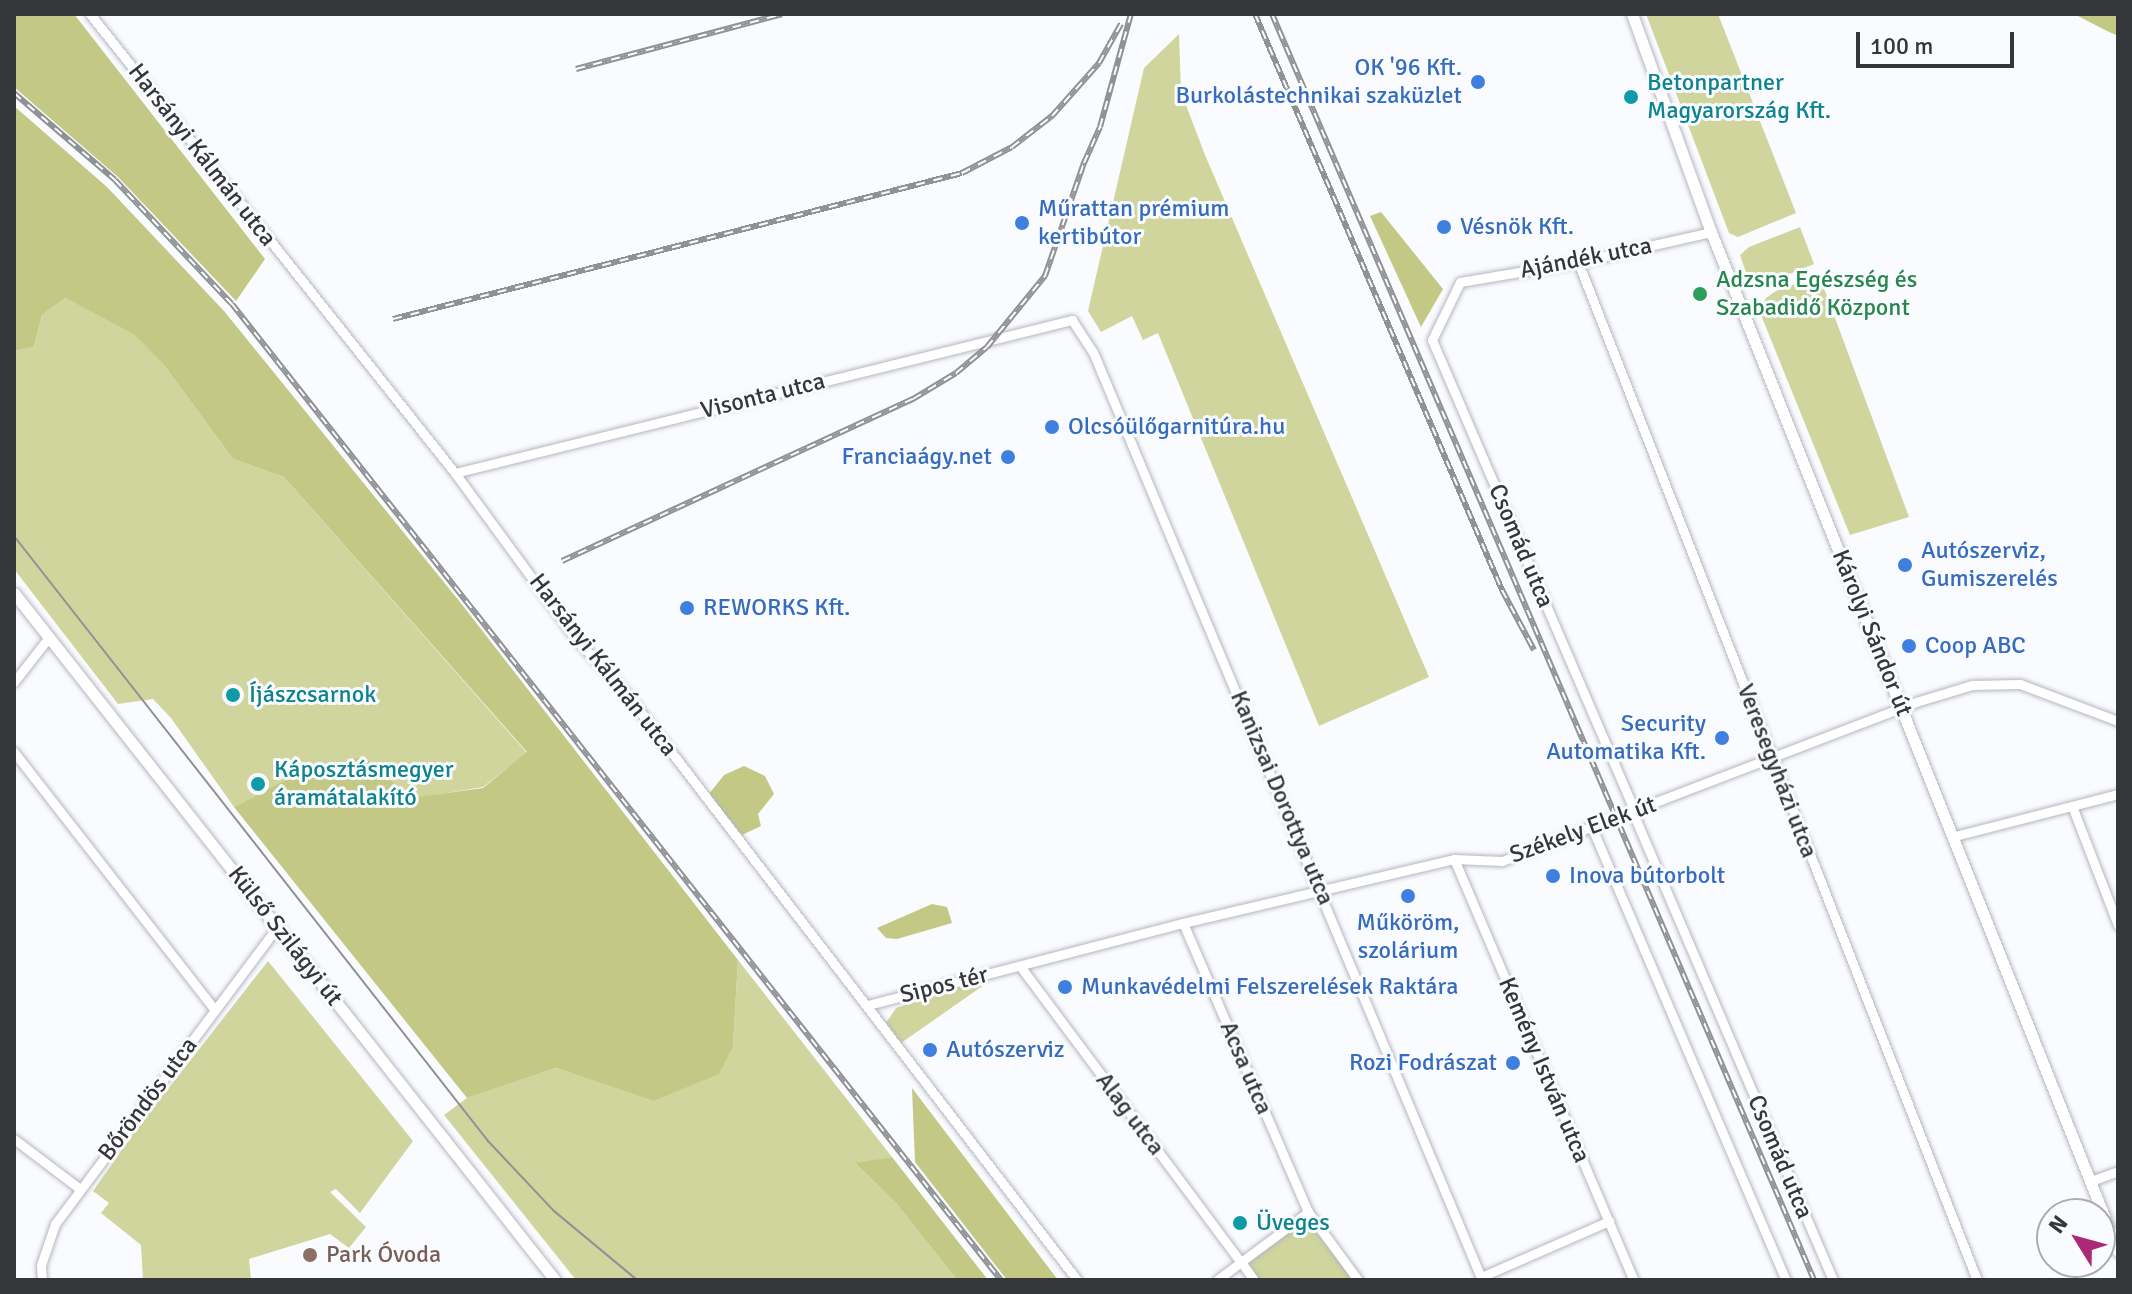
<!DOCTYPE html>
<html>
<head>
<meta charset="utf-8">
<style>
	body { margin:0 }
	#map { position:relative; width:2132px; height:1294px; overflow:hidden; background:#f9fbff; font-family:Signika,sans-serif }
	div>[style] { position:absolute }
	.green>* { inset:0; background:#d0d59d }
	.forest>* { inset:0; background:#c3c985 }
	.roads { filter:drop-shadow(0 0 2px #b4b7bd) drop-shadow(0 0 2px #b4b7bd) }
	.minor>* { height:9px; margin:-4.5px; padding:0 4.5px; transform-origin:4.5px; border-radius:4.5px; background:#fff }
	.tertiary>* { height:11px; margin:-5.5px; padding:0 5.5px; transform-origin:5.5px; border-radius:5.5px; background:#fff }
	.tram>* { height:2px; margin:-1px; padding:0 1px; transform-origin:1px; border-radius:1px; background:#909195 }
	.rail>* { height:6px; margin-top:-3px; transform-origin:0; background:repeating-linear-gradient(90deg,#f9fbff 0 9px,#909195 0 18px); box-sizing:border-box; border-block:2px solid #909195 }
	.dots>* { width:22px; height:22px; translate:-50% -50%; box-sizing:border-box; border:4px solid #f9fbff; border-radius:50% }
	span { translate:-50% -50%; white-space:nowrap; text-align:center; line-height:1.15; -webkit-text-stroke:6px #f9fbff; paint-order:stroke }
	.shop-label { font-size:24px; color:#366cbe }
	.right { translate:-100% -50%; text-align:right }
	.left { translate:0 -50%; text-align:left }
	.culture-label { font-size:24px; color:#0d838f }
	.street-label { font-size:24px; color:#353639 }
	.leisure-label { font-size:24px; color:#27864d }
	.education-label { font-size:24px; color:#785e54 }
	.frame { position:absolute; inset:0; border:16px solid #353639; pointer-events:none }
	.north { position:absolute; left:2036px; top:1198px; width:80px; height:80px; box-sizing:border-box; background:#f9fbff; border:2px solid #abacb0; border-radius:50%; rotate:307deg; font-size:22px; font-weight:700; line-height:32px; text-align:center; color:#353639 }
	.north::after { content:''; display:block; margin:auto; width:28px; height:36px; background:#ac2a75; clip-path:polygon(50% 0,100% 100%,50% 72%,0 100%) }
	.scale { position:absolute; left:1856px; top:32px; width:158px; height:36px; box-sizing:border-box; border:4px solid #353639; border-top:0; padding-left:10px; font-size:24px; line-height:28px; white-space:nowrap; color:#353639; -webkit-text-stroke:6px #f9fbff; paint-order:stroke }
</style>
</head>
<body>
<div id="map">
	<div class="green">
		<i style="clip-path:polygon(1646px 14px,1718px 14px,1796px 213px,1738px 237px,1729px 233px)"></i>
		<i style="clip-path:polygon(1179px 34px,1181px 92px,1205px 155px,1429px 677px,1319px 726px,1158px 333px,1143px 340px,1132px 316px,1101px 332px,1088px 311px,1144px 68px)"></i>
		<i style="clip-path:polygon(1800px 227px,1814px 264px,1764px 284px,1749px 281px,1740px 255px,1749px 247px)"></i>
		<i style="clip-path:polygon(1819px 275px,1909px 517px,1850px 535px,1759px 310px,1766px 298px,1776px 291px)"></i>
		<i style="clip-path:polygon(65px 298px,134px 333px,164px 365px,233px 459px,284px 477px,527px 753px,483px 787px,410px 799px,369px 761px,279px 783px,234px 807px,171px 718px,153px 699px,118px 704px,14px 569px,14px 351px,34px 347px,42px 315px)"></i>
		<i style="clip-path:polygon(738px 960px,892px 1157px,856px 1164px,896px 1203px,957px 1280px,576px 1280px,444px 1115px,467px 1098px,556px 1068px,653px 1101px,733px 1046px)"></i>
		<i style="clip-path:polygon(268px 961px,413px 1141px,360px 1213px,336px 1189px,330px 1192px,366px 1227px,349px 1248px,330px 1234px,249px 1259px,251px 1280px,143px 1280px,141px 1245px,101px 1213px,109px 1203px,93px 1191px,136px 1130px)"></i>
		<i style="clip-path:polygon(981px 980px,984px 985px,901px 1043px,886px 1023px,896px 1008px)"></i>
		<i style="clip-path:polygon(1305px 1218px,1354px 1280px,1259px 1280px,1246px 1264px)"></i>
	</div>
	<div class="forest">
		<i style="clip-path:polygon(14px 14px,74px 14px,265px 259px,236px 301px,118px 177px,14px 87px)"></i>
		<i style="clip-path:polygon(2074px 14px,2118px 14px,2118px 36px,2107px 31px)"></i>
		<i style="clip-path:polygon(14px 106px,107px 187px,224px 311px,460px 602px,738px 960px,733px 1046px,719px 1074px,653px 1101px,556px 1068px,467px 1098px,234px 807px,279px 783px,356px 758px,369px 761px,410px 798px,483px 788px,527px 752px,284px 477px,233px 459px,164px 365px,134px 334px,65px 298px,42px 315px,34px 347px,14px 351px)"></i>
		<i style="clip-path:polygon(1381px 212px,1443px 289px,1421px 327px,1370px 216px)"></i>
		<i style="clip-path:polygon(744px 766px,765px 776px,774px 794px,758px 814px,761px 826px,742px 835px,709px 794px,724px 775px)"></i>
		<i style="clip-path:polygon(932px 904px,947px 907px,952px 923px,897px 939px,886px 938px,877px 928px)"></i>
		<i style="clip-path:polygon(912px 1088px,1058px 1280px,1007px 1280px,915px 1162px)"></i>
		<i style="clip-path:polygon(892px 1157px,988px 1280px,957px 1280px,896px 1203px,855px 1163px)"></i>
	</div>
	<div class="roads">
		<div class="minor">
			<i style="left:90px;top:14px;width:586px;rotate:51.51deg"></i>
			<i style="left:455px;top:473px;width:208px;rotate:53.8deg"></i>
			<i style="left:578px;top:641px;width:71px;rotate:47.3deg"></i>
			<i style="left:626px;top:693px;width:740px;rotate:52.46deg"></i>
			<i style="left:1578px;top:262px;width:1093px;rotate:68.6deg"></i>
			<i style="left:455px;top:473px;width:636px;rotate:-13.93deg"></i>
			<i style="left:1072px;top:320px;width:38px;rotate:57deg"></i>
			<i style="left:1093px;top:352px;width:1006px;rotate:67.26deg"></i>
			<i style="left:14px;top:682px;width:57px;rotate:-52.1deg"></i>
			<i style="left:14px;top:752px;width:327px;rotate:52.1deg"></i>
			<i style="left:2072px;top:806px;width:128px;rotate:68.9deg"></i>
			<i style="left:1635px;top:812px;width:514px;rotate:-113.27deg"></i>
			<i style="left:1432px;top:340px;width:64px;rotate:-64.2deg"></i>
			<i style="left:1460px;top:282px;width:120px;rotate:-9.6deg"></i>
			<i style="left:1578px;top:262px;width:136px;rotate:-12.7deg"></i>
			<i style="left:1633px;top:813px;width:508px;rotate:66.82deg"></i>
			<i style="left:1592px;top:828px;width:492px;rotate:66.8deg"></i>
			<i style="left:1955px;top:836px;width:168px;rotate:-14.4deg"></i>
			<i style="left:1454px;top:859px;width:458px;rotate:66.9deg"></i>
			<i style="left:1183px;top:923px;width:315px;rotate:66.6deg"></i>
			<i style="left:1020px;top:966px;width:369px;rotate:53.3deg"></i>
			<i style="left:1241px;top:1262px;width:30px;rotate:143deg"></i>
			<i style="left:868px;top:1005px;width:325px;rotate:-14.6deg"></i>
			<i style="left:1183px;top:923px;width:278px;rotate:-13.3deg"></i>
			<i style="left:1454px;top:859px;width:48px;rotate:2.4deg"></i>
			<i style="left:1502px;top:861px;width:443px;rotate:-21deg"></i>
			<i style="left:1916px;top:702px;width:59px;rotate:-16.9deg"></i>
			<i style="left:1972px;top:685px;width:48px;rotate:-1.2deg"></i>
			<i style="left:2020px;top:684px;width:105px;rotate:20.7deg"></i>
			<i style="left:14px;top:1139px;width:83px;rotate:37.1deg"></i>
			<i style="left:2091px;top:1181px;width:29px;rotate:-20deg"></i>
			<i style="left:1481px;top:1277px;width:140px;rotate:-23.6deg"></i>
			<i style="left:42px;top:1280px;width:15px;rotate:-94deg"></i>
			<i style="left:41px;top:1265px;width:43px;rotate:-71.1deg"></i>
			<i style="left:55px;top:1224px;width:371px;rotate:-53.2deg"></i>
			<i style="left:1254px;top:1280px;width:22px;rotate:-126deg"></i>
			<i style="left:1241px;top:1262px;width:84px;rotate:-36.7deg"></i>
			<i style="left:1308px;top:1212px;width:84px;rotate:53.7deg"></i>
		</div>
		<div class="tertiary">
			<i style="left:1632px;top:14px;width:232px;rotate:70.1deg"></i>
			<i style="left:1711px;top:232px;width:1097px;rotate:68.23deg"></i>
			<i style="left:14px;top:593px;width:874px;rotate:51.78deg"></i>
		</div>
	</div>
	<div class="tram">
		<i style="left:14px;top:536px;width:769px;rotate:51.92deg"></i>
		<i style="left:488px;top:1141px;width:96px;rotate:46.7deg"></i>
		<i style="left:554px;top:1211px;width:108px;rotate:39.7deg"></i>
	</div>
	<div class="rail">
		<i style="left:1255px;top:14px;width:627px;rotate:66.79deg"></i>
		<i style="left:1502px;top:590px;width:68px;rotate:61.9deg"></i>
		<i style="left:1272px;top:14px;width:1377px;rotate:66.82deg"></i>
		<i style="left:576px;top:69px;width:213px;rotate:-14.9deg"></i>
		<i style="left:14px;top:93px;width:133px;rotate:40.7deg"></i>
		<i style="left:115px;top:180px;width:170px;rotate:46.7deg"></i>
		<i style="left:232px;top:304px;width:1243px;rotate:51.77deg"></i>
		<i style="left:393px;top:319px;width:587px;rotate:-14.39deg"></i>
		<i style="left:962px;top:173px;width:56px;rotate:-27.5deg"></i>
		<i style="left:1012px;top:147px;width:51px;rotate:-37.8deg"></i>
		<i style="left:1052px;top:116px;width:71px;rotate:-48.4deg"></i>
		<i style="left:1099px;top:63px;width:45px;rotate:-60.6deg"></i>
		<i style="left:562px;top:561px;width:387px;rotate:-24.8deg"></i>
		<i style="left:913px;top:399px;width:50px;rotate:-31.2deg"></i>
		<i style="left:956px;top:373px;width:40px;rotate:-40deg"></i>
		<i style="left:987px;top:347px;width:92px;rotate:-50.8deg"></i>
		<i style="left:1045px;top:276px;width:120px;rotate:-71deg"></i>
		<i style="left:1084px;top:163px;width:39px;rotate:-66deg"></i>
		<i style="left:1100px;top:127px;width:117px;rotate:-74.7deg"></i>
	</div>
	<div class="dots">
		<i style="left:1478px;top:82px;background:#3f7fe0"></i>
		<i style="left:1631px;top:97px;background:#0f9aa8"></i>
		<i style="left:1022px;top:223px;background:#3f7fe0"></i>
		<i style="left:1444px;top:227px;background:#3f7fe0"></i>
		<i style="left:1700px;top:294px;background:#2e9e5b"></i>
		<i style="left:1052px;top:427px;background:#3f7fe0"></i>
		<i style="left:1008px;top:457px;background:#3f7fe0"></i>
		<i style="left:1905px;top:565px;background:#3f7fe0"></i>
		<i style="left:687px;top:608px;background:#3f7fe0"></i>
		<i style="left:1909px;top:646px;background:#3f7fe0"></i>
		<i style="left:233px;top:695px;background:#0f9aa8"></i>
		<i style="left:1722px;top:738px;background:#3f7fe0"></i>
		<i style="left:258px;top:784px;background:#0f9aa8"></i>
		<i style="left:1553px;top:876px;background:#3f7fe0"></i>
		<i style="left:1408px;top:896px;background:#3f7fe0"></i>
		<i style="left:1065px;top:987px;background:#3f7fe0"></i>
		<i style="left:930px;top:1050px;background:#3f7fe0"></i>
		<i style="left:1513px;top:1063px;background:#3f7fe0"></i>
		<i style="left:1240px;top:1223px;background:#0f9aa8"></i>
		<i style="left:310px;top:1255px;background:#8d6e63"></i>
	</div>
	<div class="shop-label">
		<span class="right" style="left:1462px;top:82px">OK '96 Kft.<br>Burkolástechnikai szaküzlet</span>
		<span class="left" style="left:1038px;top:223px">Műrattan prémium<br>kertibútor</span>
		<span class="left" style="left:1460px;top:227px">Vésnök Kft.</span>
		<span class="left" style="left:1068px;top:427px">Olcsóülőgarnitúra.hu</span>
		<span class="right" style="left:992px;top:457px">Franciaágy.net</span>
		<span class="left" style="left:1921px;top:565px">Autószerviz,<br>Gumiszerelés</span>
		<span class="left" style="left:703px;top:608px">REWORKS Kft.</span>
		<span class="left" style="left:1925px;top:646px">Coop ABC</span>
		<span class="right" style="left:1706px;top:738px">Security<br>Automatika Kft.</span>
		<span class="left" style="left:1569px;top:876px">Inova bútorbolt</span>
		<span style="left:1408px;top:937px">Műköröm,<br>szolárium</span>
		<span class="left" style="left:1081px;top:987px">Munkavédelmi Felszerelések Raktára</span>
		<span class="left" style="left:946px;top:1050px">Autószerviz</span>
		<span class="right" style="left:1497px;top:1063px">Rozi Fodrászat</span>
	</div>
	<div class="culture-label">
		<span class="left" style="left:1647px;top:97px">Betonpartner<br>Magyarország Kft.</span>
		<span class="left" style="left:249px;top:695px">Íjászcsarnok</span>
		<span class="left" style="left:274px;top:784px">Káposztásmegyer<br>áramátalakító</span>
		<span class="left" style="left:1256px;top:1223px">Üveges</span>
	</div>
	<div class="street-label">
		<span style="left:202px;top:155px;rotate:52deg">Harsányi Kálmán utca</span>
		<span style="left:1586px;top:258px;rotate:-11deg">Ajándék utca</span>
		<span style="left:763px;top:396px;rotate:-14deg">Visonta utca</span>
		<span style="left:1521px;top:546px;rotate:67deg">Csomád utca</span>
		<span style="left:1872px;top:633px;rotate:68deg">Károlyi Sándor út</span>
		<span style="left:603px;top:665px;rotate:52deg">Harsányi Kálmán utca</span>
		<span style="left:1777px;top:771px;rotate:69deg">Veresegyházi utca</span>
		<span style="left:1282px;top:798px;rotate:67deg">Kanizsai Dorottya utca</span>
		<span style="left:1583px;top:830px;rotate:-20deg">Székely Elek út</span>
		<span style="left:285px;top:936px;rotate:52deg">Külső Szilágyi út</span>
		<span style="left:944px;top:985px;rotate:-14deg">Sipos tér</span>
		<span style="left:1246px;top:1068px;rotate:67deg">Acsa utca</span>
		<span style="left:1544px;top:1070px;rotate:67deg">Kemény István utca</span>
		<span style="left:148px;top:1099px;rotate:-53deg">Bőröndös utca</span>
		<span style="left:1130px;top:1114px;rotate:53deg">Alag utca</span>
		<span style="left:1780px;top:1157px;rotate:67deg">Csomád utca</span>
	</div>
	<div class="leisure-label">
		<span class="left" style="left:1716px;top:294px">Adzsna Egészség és<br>Szabadidő Központ</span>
	</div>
	<div class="education-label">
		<span class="left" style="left:326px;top:1255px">Park Óvoda</span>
	</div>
	<div class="frame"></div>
	<div class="north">N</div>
	<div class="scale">100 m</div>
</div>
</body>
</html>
